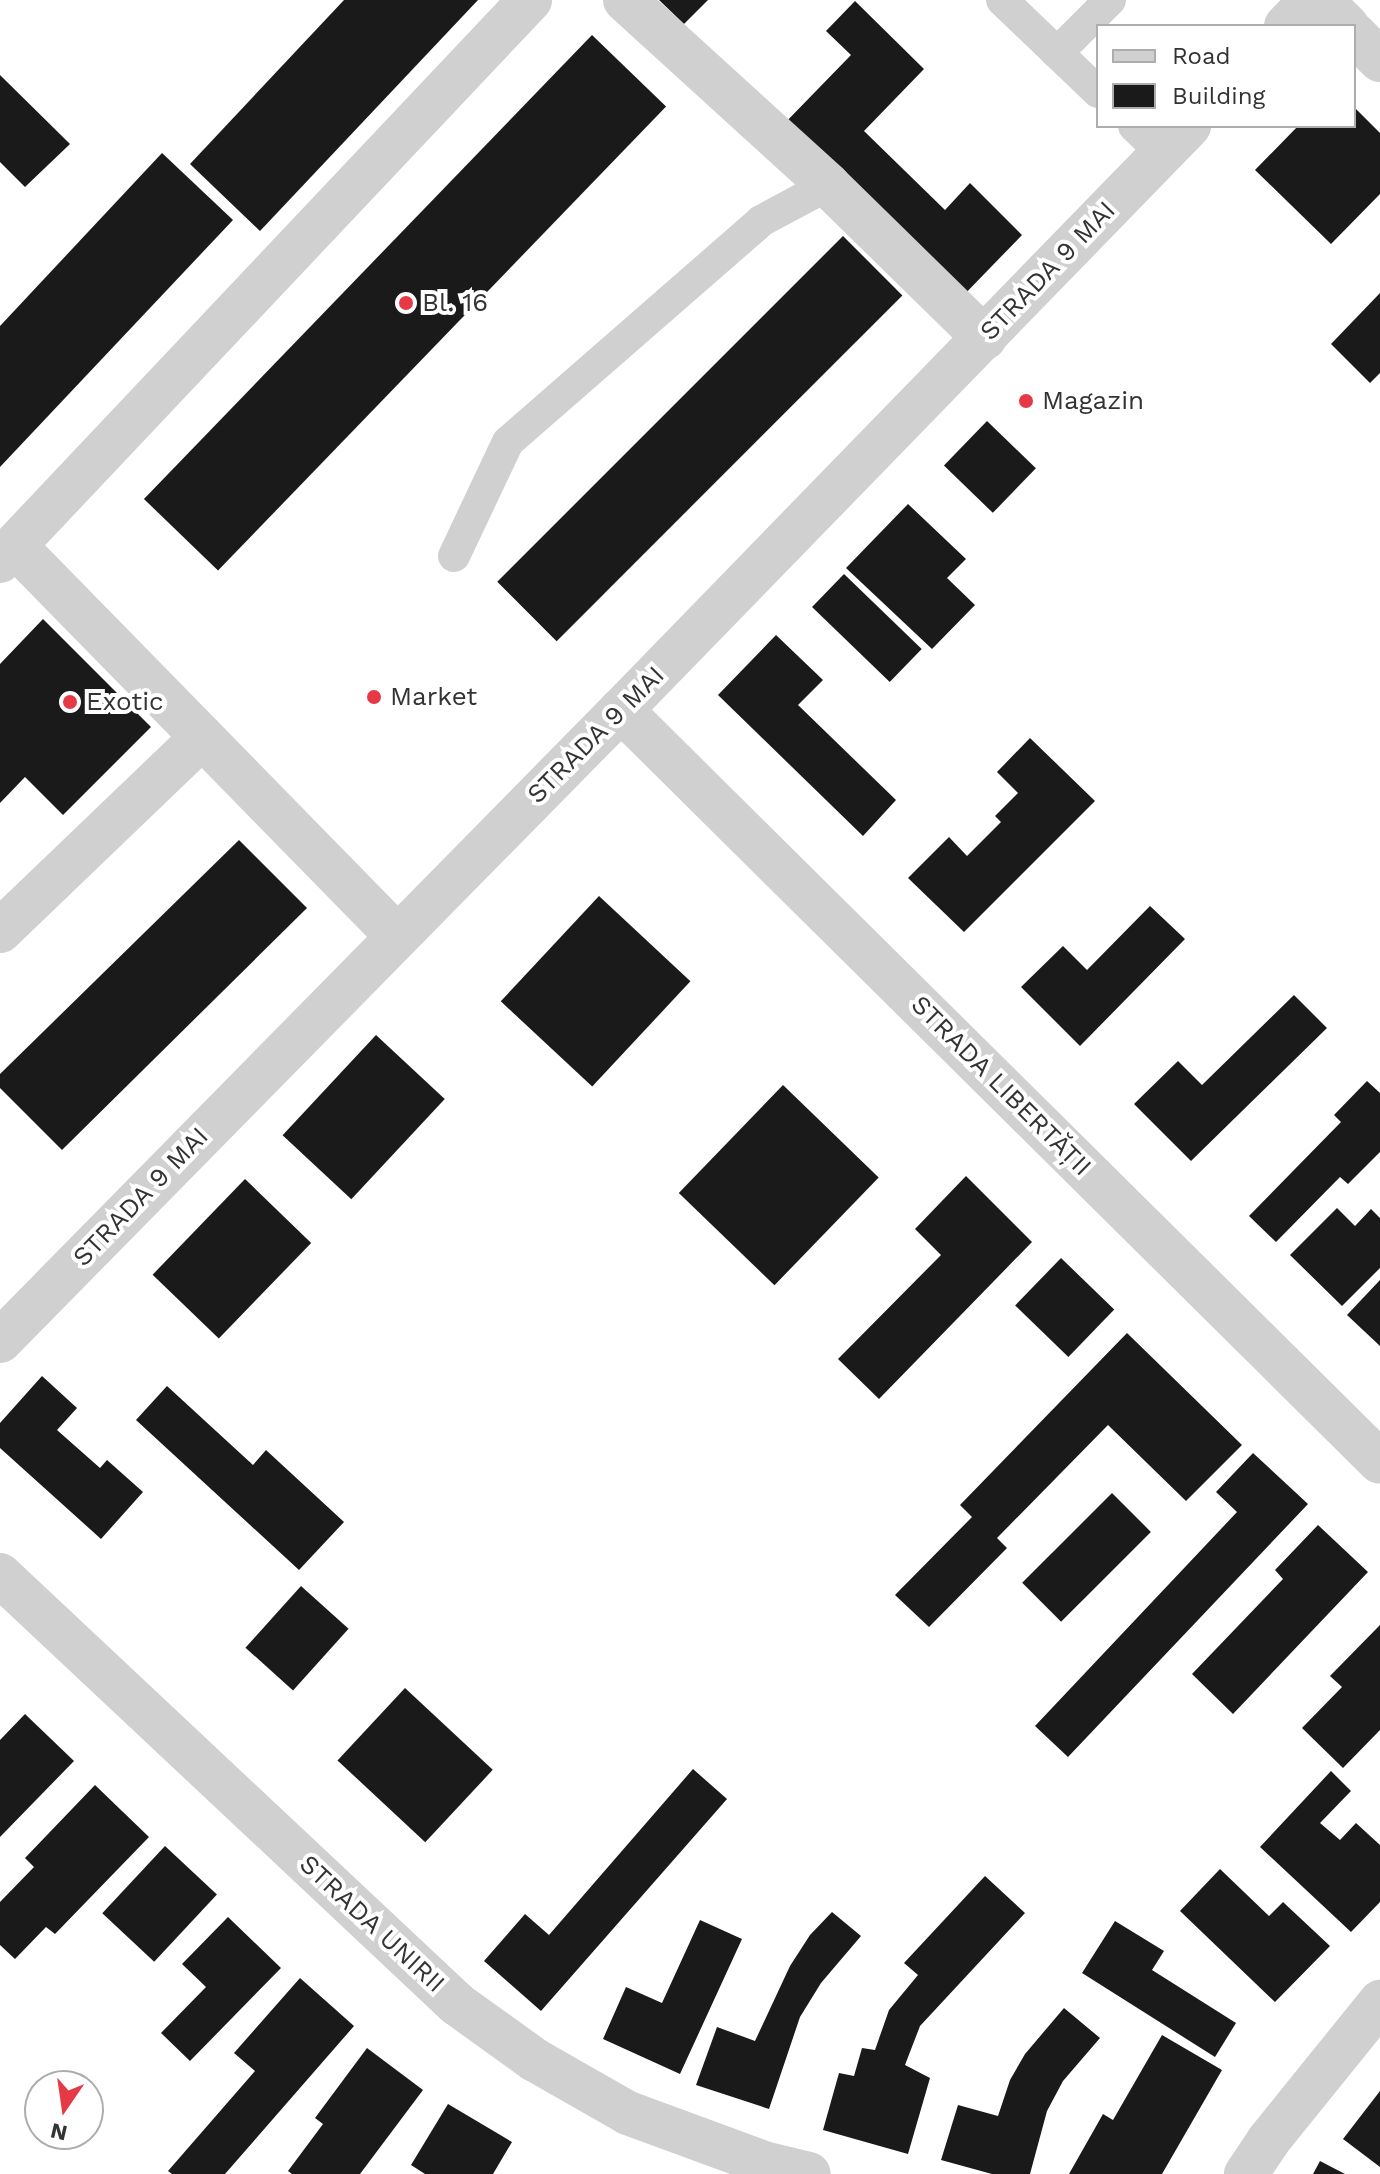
<!DOCTYPE html>
<html>
<head>
<meta charset="utf-8">
<style>
	body { margin:0 }
	#map { position:relative; width:1380px; height:2174px; overflow:hidden; background:#fff; font-family:"Work Sans",sans-serif }
	div>[style] { position:absolute }
	.building>* { inset:0; background:#1a1a1a; transform-origin:0 0 }
	.service>* { height:32px; margin:-16px; padding:0 16px; transform-origin:16px; border-radius:16px; background:#d0d0d0 }
	.minor>* { height:44px; margin:-22px; padding:0 22px; transform-origin:22px; border-radius:22px; background:#d0d0d0 }
	.dots>* { width:22px; height:22px; translate:-50% -50%; box-sizing:border-box; border:4px solid #fff; border-radius:50% }
	span { translate:-50% -50%; white-space:nowrap; text-align:center; line-height:1.15; -webkit-text-stroke:8px #fff; paint-order:stroke }
	.street-label { font-size:26px; color:#333 }
	.poi-label { font-size:26px; color:#333 }
	.left { translate:0 -50%; text-align:left }
	.legend { position:absolute; left:1096px; top:24px; width:260px; height:104px; box-sizing:border-box; background:#fff; border:2px solid #adadad; margin:0; padding:10px 14px; list-style:none; font-size:24px; color:#333 }
	.legend li { display:flex; align-items:center; gap:16px; height:40px }
	.legend b { width:40px; border:2px solid #adadad }
	.north { position:absolute; left:24px; top:2070px; width:80px; height:80px; box-sizing:border-box; background:#fff; border:2px solid #adadad; border-radius:50%; rotate:193deg; font-size:22px; font-weight:700; line-height:32px; text-align:center; color:#333 }
	.north::after { content:''; display:block; margin:auto; width:28px; height:36px; background:#e63946; clip-path:polygon(50% 0,100% 100%,50% 72%,0 100%) }
</style>
</head>
<body>
<div id="map">
	<div class="building">
		<i style="clip-path:polygon(344px 0,478px 0,260px 231px,190px 164px)"></i>
		<i style="clip-path:polygon(659px 0,708px 0,684px 24px)"></i>
		<i style="clip-path:polygon(855px 1px,924px 69px,864px 131px,945px 210px,970px 183px,1022px 235px,959px 300px,781px 127px,851px 55px,826px 31px)"></i>
		<i style="left:592px;top:35px;width:103px;height:645px;rotate:44deg"></i>
		<i style="clip-path:polygon(0 75px,70px 144px,25px 187px,0 162px)"></i>
		<i style="clip-path:polygon(1354px 107px,1380px 133px,1380px 194px,1331px 244px,1255px 170px,1298px 126px,1354px 126px)"></i>
		<i style="clip-path:polygon(162px 153px,233px 220px,0 467px,0 326px)"></i>
		<i style="left:843px;top:236px;width:84px;height:489px;rotate:45deg"></i>
		<i style="clip-path:polygon(1380px 293px,1380px 373px,1370px 383px,1331px 344px)"></i>
		<i style="left:987px;top:421px;width:68px;height:62px;rotate:44deg"></i>
		<i style="clip-path:polygon(908px 504px,966px 559px,947px 578px,975px 605px,932px 649px,846px 568px)"></i>
		<i style="left:844px;top:574px;width:108px;height:46px;rotate:44deg"></i>
		<i style="clip-path:polygon(43px 619px,151px 727px,63px 815px,25px 777px,0 803px,0 664px)"></i>
		<i style="clip-path:polygon(776px 635px,823px 680px,798px 705px,896px 800px,863px 836px,718px 695px)"></i>
		<i style="clip-path:polygon(1030px 738px,1095px 801px,964px 932px,908px 878px,949px 837px,967px 856px,1001px 822px,995px 816px,1018px 793px,997px 772px)"></i>
		<i style="clip-path:polygon(239px 840px,307px 908px,62px 1150px,0 1088px,0 1074px)"></i>
		<i style="left:599px;top:896px;width:125px;height:144px;rotate:43deg"></i>
		<i style="clip-path:polygon(1150px 906px,1185px 939px,1080px 1046px,1021px 987px,1063px 946px,1087px 970px)"></i>
		<i style="clip-path:polygon(1294px 995px,1327px 1028px,1191px 1161px,1134px 1104px,1178px 1061px,1202px 1085px)"></i>
		<i style="left:376px;top:1035px;width:94px;height:137px;rotate:43deg"></i>
		<i style="clip-path:polygon(1367px 1081px,1380px 1093px,1380px 1152px,1348px 1184px,1340px 1177px,1276px 1242px,1249px 1216px,1341px 1122px,1334px 1115px)"></i>
		<i style="left:783px;top:1085px;width:133px;height:150px;rotate:44deg"></i>
		<i style="clip-path:polygon(966px 1176px,1032px 1242px,879px 1399px,838px 1359px,941px 1255px,915px 1229px)"></i>
		<i style="left:245px;top:1179px;width:92px;height:133px;rotate:44deg"></i>
		<i style="clip-path:polygon(1337px 1208px,1355px 1226px,1371px 1209px,1380px 1218px,1380px 1268px,1342px 1306px,1290px 1255px)"></i>
		<i style="left:1061px;top:1258px;width:74px;height:66px;rotate:44deg"></i>
		<i style="clip-path:polygon(1380px 1280px,1380px 1346px,1347px 1315px)"></i>
		<i style="clip-path:polygon(1127px 1333px,1242px 1445px,1186px 1501px,1108px 1425px,997px 1538px,1007px 1548px,929px 1627px,895px 1595px,972px 1517px,960px 1505px)"></i>
		<i style="clip-path:polygon(42px 1376px,77px 1408px,57px 1430px,100px 1468px,107px 1460px,143px 1492px,101px 1539px,0 1448px,0 1423px)"></i>
		<i style="clip-path:polygon(167px 1386px,253px 1465px,266px 1450px,344px 1522px,299px 1570px,136px 1420px)"></i>
		<i style="clip-path:polygon(1253px 1453px,1308px 1504px,1068px 1757px,1035px 1726px,1237px 1512px,1216px 1492px)"></i>
		<i style="left:1112px;top:1493px;width:55px;height:127px;rotate:45deg"></i>
		<i style="clip-path:polygon(1318px 1525px,1368px 1572px,1233px 1714px,1192px 1674px,1283px 1579px,1275px 1570px)"></i>
		<i style="left:301px;top:1586px;width:64px;height:83px;rotate:42deg"></i>
		<i style="clip-path:polygon(1380px 1625px,1380px 1730px,1343px 1768px,1302px 1728px,1342px 1687px,1330px 1676px)"></i>
		<i style="left:405px;top:1688px;width:120px;height:99px;rotate:43deg"></i>
		<i style="clip-path:polygon(25px 1714px,74px 1761px,0 1837px,0 1740px)"></i>
		<i style="clip-path:polygon(693px 1769px,727px 1799px,541px 2011px,484px 1961px,525px 1914px,549px 1935px)"></i>
		<i style="clip-path:polygon(1331px 1771px,1351px 1791px,1320px 1823px,1340px 1840px,1356px 1823px,1380px 1845px,1380px 1902px,1351px 1932px,1260px 1847px)"></i>
		<i style="clip-path:polygon(95px 1785px,149px 1837px,55px 1934px,46px 1927px,15px 1959px,0 1945px,0 1902px,34px 1867px,25px 1858px)"></i>
		<i style="left:165px;top:1846px;width:71px;height:92px;rotate:43deg"></i>
		<i style="clip-path:polygon(1220px 1869px,1269px 1916px,1283px 1902px,1330px 1946px,1275px 2002px,1180px 1911px)"></i>
		<i style="clip-path:polygon(985px 1876px,1025px 1913px,920px 2026px,905px 2065px,930px 2078px,908px 2154px,823px 2130px,839px 2073px,854px 2076px,862px 2048px,875px 2050px,889px 2010px,918px 1975px,904px 1963px)"></i>
		<i style="clip-path:polygon(832px 1912px,861px 1936px,821px 1983px,800px 2017px,769px 2109px,696px 2085px,717px 2027px,755px 2041px,790px 1966px,810px 1935px)"></i>
		<i style="clip-path:polygon(228px 1917px,281px 1968px,190px 2061px,161px 2033px,206px 1987px,182px 1964px)"></i>
		<i style="clip-path:polygon(700px 1920px,742px 1939px,680px 2074px,603px 2039px,626px 1987px,662px 2003px)"></i>
		<i style="clip-path:polygon(1115px 1921px,1164px 1951px,1152px 1970px,1236px 2023px,1215px 2057px,1082px 1973px)"></i>
		<i style="clip-path:polygon(300px 1978px,354px 2026px,225px 2174px,172px 2174px,168px 2171px,255px 2071px,234px 2053px)"></i>
		<i style="clip-path:polygon(1064px 2008px,1100px 2038px,1063px 2081px,1047px 2111px,1030px 2174px,992px 2174px,941px 2160px,958px 2105px,998px 2116px,1010px 2080px,1025px 2054px)"></i>
		<i style="clip-path:polygon(1162px 2035px,1222px 2070px,1162px 2174px,1069px 2174px,1103px 2114px,1113px 2120px)"></i>
		<i style="clip-path:polygon(367px 2048px,423px 2090px,360px 2174px,292px 2174px,288px 2171px,323px 2124px,315px 2118px)"></i>
		<i style="clip-path:polygon(1380px 2091px,1380px 2167px,1343px 2139px)"></i>
		<i style="clip-path:polygon(448px 2104px,512px 2142px,493px 2174px,425px 2174px,411px 2165px)"></i>
		<i style="clip-path:polygon(1320px 2161px,1345px 2174px,1313px 2174px)"></i>
	</div>
	<div class="service">
		<i style="left:1002px;top:0;width:133px;rotate:43.8deg"></i>
		<i style="left:1057px;top:53px;width:75px;rotate:-45deg"></i>
		<i style="left:1134px;top:126px;width:39px;rotate:44deg"></i>
		<i style="left:454px;top:556px;width:126px;rotate:-64.7deg"></i>
		<i style="left:508px;top:442px;width:336px;rotate:-41.1deg"></i>
		<i style="left:761px;top:221px;width:76px;rotate:-28.2deg"></i>
	</div>
	<div class="minor">
		<i style="left:625px;top:0;width:275px;rotate:42.3deg"></i>
		<i style="left:828px;top:185px;width:219px;rotate:44.4deg"></i>
		<i style="left:1321px;top:0;width:37px;rotate:45deg"></i>
		<i style="left:1286px;top:26px;width:36px;rotate:-46deg"></i>
		<i style="left:1354px;top:34px;width:37px;rotate:45deg"></i>
		<i style="left:15px;top:546px;width:546px;rotate:45.59deg"></i>
		<i style="left:0;top:561px;width:772px;rotate:-46.63deg"></i>
		<i style="left:621px;top:710px;width:1068px;rotate:44.73deg"></i>
		<i style="left:0;top:931px;width:280px;rotate:-43.8deg"></i>
		<i style="left:0;top:1341px;width:885px;rotate:-45.46deg"></i>
		<i style="left:621px;top:710px;width:815px;rotate:-45.8deg"></i>
		<i style="left:0;top:1575px;width:627px;rotate:43.19deg"></i>
		<i style="left:457px;top:2004px;width:96px;rotate:35.7deg"></i>
		<i style="left:535px;top:2060px;width:107px;rotate:29.7deg"></i>
		<i style="left:628px;top:2113px;width:145px;rotate:20.2deg"></i>
		<i style="left:764px;top:2163px;width:46px;rotate:13.7deg"></i>
		<i style="left:1246px;top:2174px;width:40px;rotate:-56deg"></i>
		<i style="left:1268px;top:2141px;width:179px;rotate:-51.1deg"></i>
	</div>
	<div class="dots">
		<i style="left:406px;top:303px;background:#e63946"></i>
		<i style="left:1026px;top:401px;background:#e63946"></i>
		<i style="left:374px;top:697px;background:#e63946"></i>
		<i style="left:70px;top:702px;background:#e63946"></i>
	</div>
	<div class="street-label">
		<span style="left:1048px;top:271px;rotate:-46deg">STRADA 9 MAI</span>
		<span style="left:596px;top:735px;rotate:-45deg">STRADA 9 MAI</span>
		<span style="left:1001px;top:1086px;rotate:45deg">STRADA LIBERTĂȚII</span>
		<span style="left:141px;top:1197px;rotate:-46deg">STRADA 9 MAI</span>
		<span style="left:372px;top:1924px;rotate:43deg">STRADA UNIRII</span>
	</div>
	<div class="poi-label">
		<span class="left" style="left:422px;top:303px">Bl. 16</span>
		<span class="left" style="left:1042px;top:401px">Magazin</span>
		<span class="left" style="left:390px;top:697px">Market</span>
		<span class="left" style="left:86px;top:702px">Exotic</span>
	</div>
	<ul class="legend">
	<li><b style="height:10px;background:#d0d0d0"></b>Road</li>
	<li><b style="height:22px;background:#1a1a1a"></b>Building</li>
	</ul>
	<div class="north">N</div>
</div>
</body>
</html>
